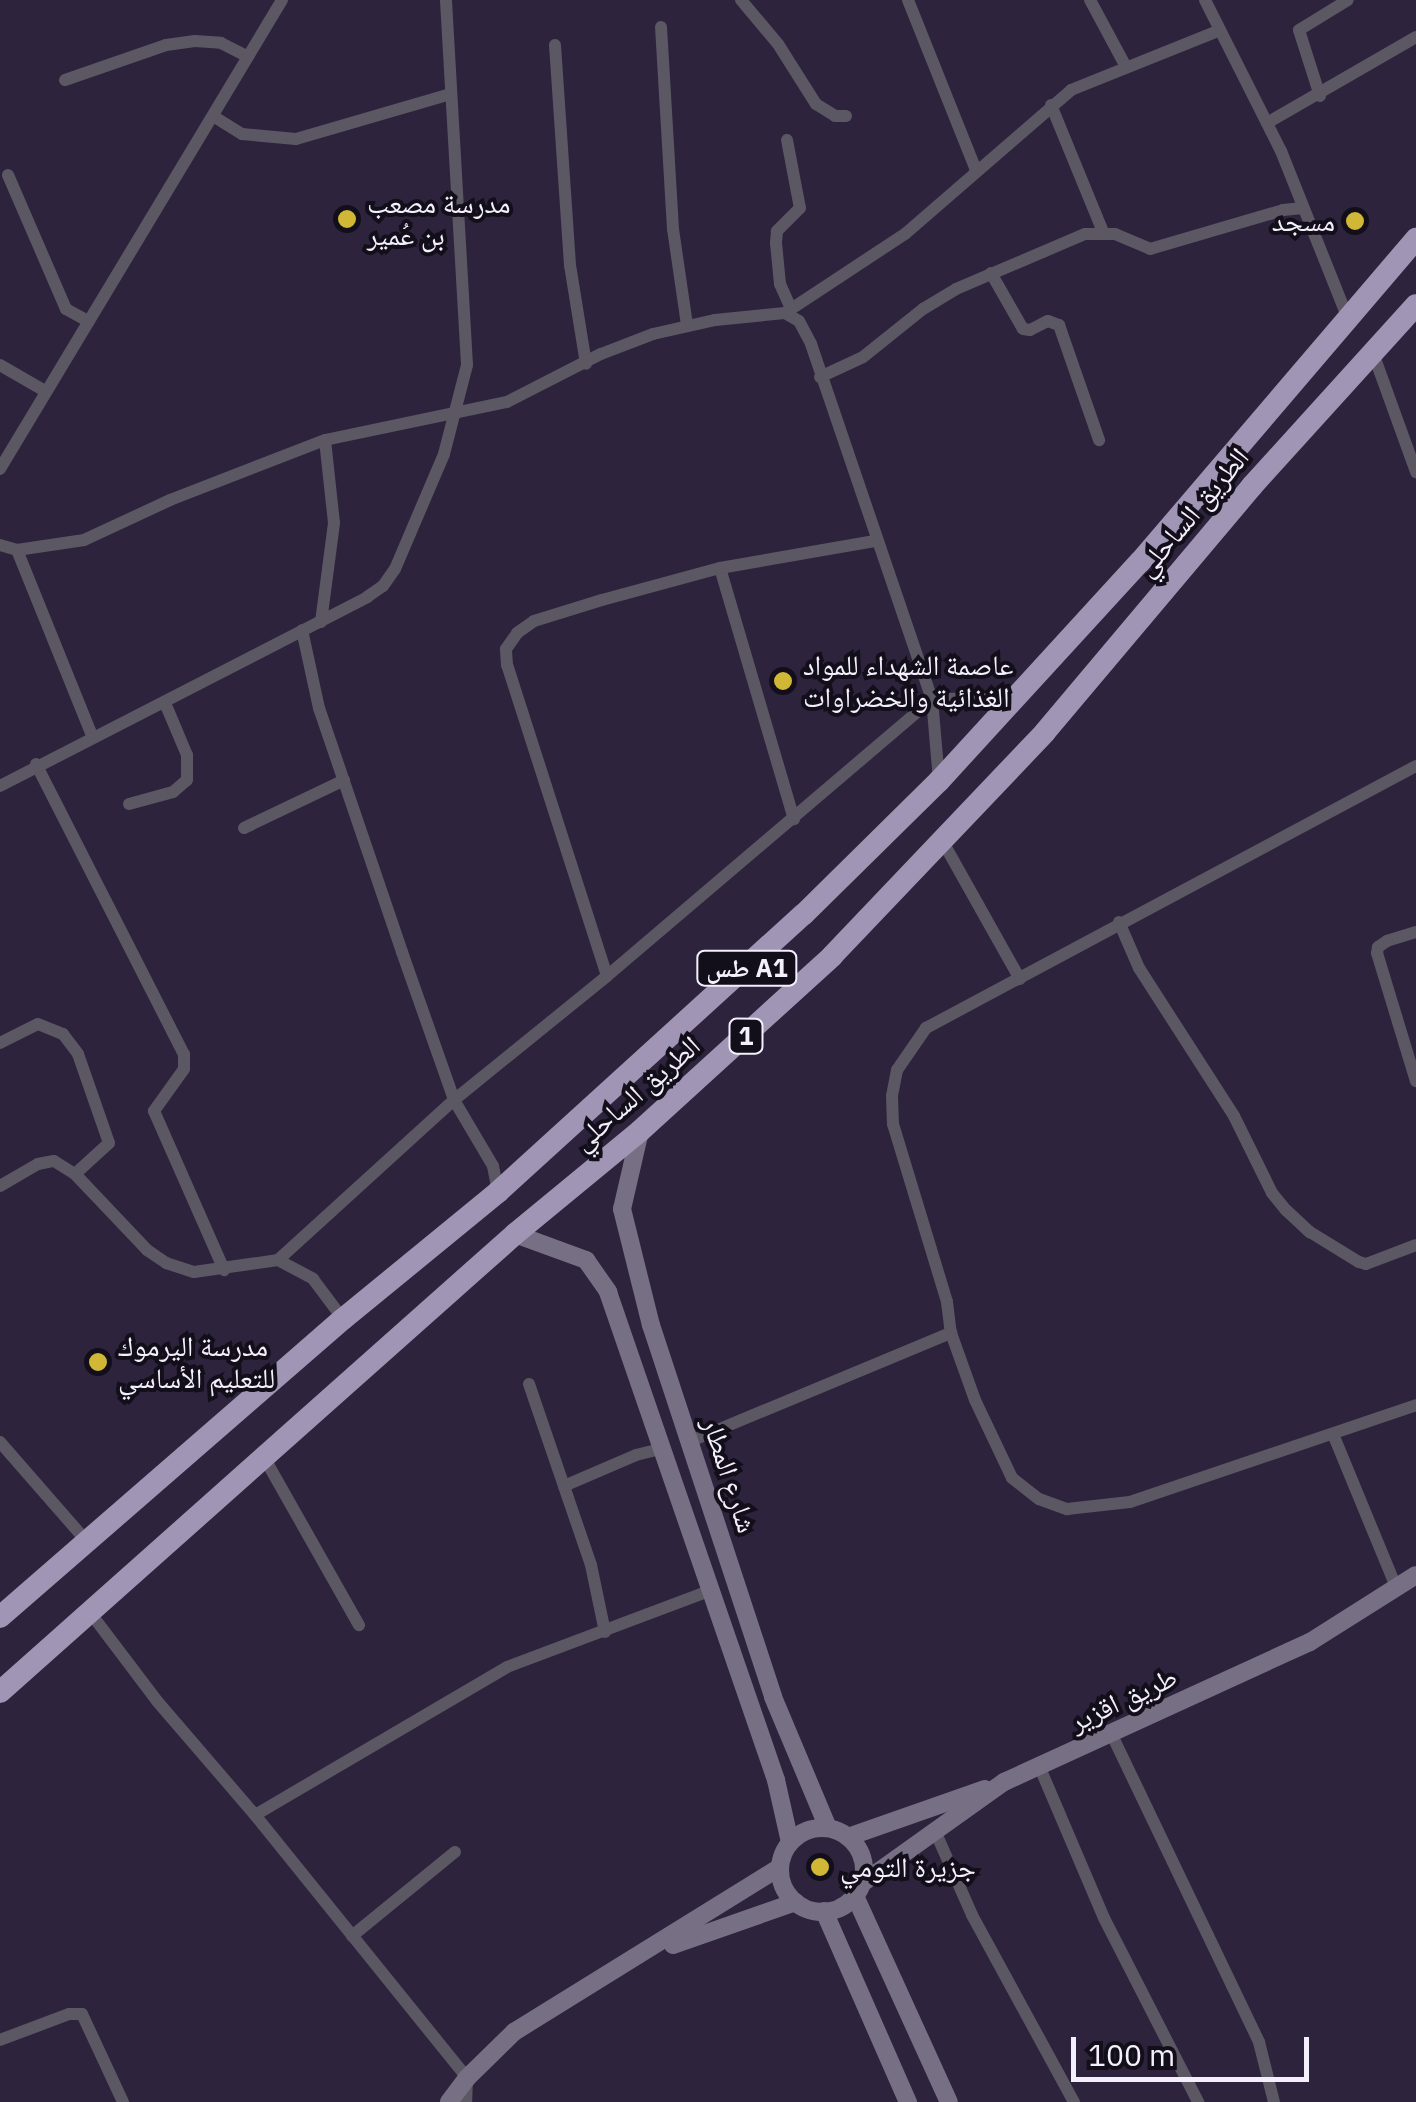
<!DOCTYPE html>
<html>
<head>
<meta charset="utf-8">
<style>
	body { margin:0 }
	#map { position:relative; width:1416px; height:2102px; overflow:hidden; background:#2d233c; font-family:"IBM Plex Sans","Noto Naskh Arabic",sans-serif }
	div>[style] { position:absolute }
	.street>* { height:12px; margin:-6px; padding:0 6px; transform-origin:6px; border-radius:6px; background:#5b5763 }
	.secondary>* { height:18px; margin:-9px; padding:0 9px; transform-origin:9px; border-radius:9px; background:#777084 }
	.secondary>.ring { margin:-9px; padding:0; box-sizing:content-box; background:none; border:18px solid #777084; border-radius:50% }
	.highway>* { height:22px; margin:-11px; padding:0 11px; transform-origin:11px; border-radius:11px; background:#a095b4 }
	.dots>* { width:28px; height:28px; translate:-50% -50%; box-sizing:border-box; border:5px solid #130f1a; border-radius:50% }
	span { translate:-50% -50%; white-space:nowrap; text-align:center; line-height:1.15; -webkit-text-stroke:8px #130f1a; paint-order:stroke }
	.shield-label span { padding:2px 8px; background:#130f1a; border:2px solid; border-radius:8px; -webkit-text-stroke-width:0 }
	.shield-label { font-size:25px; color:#f4effd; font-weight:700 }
	.poi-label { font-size:28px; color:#f4effd }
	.left { translate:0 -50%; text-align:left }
	.right { translate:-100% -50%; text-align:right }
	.street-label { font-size:28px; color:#f4effd }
	.scale { position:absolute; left:1071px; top:2037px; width:238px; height:45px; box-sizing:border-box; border:5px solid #f4effd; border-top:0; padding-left:12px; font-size:30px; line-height:35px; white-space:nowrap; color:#f4effd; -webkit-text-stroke:8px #130f1a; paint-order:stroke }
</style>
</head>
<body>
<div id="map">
	<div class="street">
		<i style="left:741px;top:0;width:57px;rotate:49.9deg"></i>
		<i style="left:778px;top:44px;width:71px;rotate:57.7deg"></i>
		<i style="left:816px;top:104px;width:22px;rotate:32deg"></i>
		<i style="left:835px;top:116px;width:11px"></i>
		<i style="left:908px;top:0;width:183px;rotate:68.2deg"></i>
		<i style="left:1090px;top:0;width:74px;rotate:61.7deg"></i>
		<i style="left:1205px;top:0;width:169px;rotate:63.3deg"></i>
		<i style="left:1281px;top:151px;width:183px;rotate:68.2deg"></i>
		<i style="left:661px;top:27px;width:202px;rotate:86.6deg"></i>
		<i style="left:673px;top:229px;width:97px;rotate:81.7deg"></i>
		<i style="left:555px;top:45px;width:221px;rotate:86.1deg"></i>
		<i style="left:570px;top:265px;width:100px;rotate:80.8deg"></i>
		<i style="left:65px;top:80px;width:107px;rotate:-19.1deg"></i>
		<i style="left:166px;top:45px;width:29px;rotate:-8deg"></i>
		<i style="left:195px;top:41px;width:26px;rotate:4deg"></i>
		<i style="left:221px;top:43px;width:30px;rotate:27deg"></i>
		<i style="left:1320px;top:96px;width:69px;rotate:-107.7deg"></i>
		<i style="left:1299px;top:30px;width:57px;rotate:-31.5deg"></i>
		<i style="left:1051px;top:105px;width:137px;rotate:67.7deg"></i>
		<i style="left:213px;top:116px;width:34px;rotate:32deg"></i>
		<i style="left:242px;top:134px;width:54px;rotate:5.3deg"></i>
		<i style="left:296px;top:139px;width:161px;rotate:-16.2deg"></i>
		<i style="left:1267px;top:123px;width:172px;rotate:-30deg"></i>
		<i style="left:787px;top:140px;width:69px;rotate:79.2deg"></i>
		<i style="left:800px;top:208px;width:33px;rotate:135deg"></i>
		<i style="left:777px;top:231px;width:12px;rotate:95deg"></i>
		<i style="left:776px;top:243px;width:41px;rotate:84.4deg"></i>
		<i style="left:780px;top:284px;width:27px;rotate:66deg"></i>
		<i style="left:8px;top:175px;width:146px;rotate:66.6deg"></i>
		<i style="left:66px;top:309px;width:26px;rotate:29deg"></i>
		<i style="left:991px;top:273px;width:64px;rotate:60.3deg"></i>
		<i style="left:1023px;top:329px;width:7px;rotate:8deg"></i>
		<i style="left:1030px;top:330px;width:20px;rotate:-27deg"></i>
		<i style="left:1048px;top:321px;width:12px;rotate:20deg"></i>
		<i style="left:1059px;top:325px;width:122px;rotate:70.8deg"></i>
		<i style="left:785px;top:313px;width:16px;rotate:30deg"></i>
		<i style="left:799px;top:321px;width:26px;rotate:62deg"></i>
		<i style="left:811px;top:344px;width:375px;rotate:71.2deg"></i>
		<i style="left:932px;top:699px;width:82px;rotate:85.1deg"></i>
		<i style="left:1373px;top:353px;width:127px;rotate:70.1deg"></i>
		<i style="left:0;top:365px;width:52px;rotate:30deg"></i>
		<i style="left:820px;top:377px;width:47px;rotate:-24.9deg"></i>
		<i style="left:863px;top:357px;width:77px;rotate:-38.7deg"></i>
		<i style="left:923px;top:309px;width:39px;rotate:-31deg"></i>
		<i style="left:956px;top:289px;width:140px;rotate:-23.1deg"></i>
		<i style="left:1085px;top:234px;width:30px"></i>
		<i style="left:1115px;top:234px;width:38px;rotate:23deg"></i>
		<i style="left:1150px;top:249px;width:139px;rotate:-16.3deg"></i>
		<i style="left:1283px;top:210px;width:20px;rotate:-6deg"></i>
		<i style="left:0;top:469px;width:547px;rotate:-58.98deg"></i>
		<i style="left:0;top:545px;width:18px;rotate:16deg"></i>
		<i style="left:17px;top:550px;width:68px;rotate:-8.5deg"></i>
		<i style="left:84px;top:540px;width:95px;rotate:-24.9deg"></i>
		<i style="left:170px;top:500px;width:166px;rotate:-21.2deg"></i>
		<i style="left:325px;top:440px;width:186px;rotate:-11.8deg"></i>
		<i style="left:507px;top:402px;width:106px;rotate:-27.1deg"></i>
		<i style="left:601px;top:354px;width:56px;rotate:-21deg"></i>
		<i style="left:653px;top:334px;width:64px;rotate:-12.7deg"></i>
		<i style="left:715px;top:320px;width:70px;rotate:-5.7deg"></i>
		<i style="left:785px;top:313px;width:144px;rotate:-33.4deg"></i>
		<i style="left:905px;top:234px;width:220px;rotate:-40.9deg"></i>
		<i style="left:1071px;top:90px;width:158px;rotate:-21.9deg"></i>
		<i style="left:17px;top:550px;width:201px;rotate:68deg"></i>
		<i style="left:720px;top:568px;width:262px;rotate:73.6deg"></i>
		<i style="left:321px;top:622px;width:100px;rotate:-82.5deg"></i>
		<i style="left:334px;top:523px;width:83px;rotate:-96.2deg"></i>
		<i style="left:302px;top:630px;width:80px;rotate:77.7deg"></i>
		<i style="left:319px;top:708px;width:258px;rotate:71.2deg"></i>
		<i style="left:402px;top:952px;width:157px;rotate:70.6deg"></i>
		<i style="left:454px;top:1100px;width:77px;rotate:59.4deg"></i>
		<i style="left:493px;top:1166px;width:26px;rotate:79deg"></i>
		<i style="left:36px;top:764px;width:326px;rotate:63deg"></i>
		<i style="left:184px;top:1054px;width:15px;rotate:90deg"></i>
		<i style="left:184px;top:1069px;width:52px;rotate:125.5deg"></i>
		<i style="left:154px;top:1111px;width:174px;rotate:66.2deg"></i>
		<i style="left:1416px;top:766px;width:556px;rotate:151.87deg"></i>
		<i style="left:926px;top:1028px;width:51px;rotate:124.6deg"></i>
		<i style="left:897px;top:1070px;width:26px;rotate:101deg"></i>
		<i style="left:892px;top:1096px;width:28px;rotate:88deg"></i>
		<i style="left:893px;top:1124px;width:186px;rotate:73.1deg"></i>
		<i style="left:947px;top:1302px;width:31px;rotate:83deg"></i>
		<i style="left:951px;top:1333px;width:71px;rotate:70.3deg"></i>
		<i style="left:975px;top:1400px;width:86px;rotate:64.6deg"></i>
		<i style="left:1012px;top:1478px;width:34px;rotate:38deg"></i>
		<i style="left:1039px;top:1499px;width:30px;rotate:20deg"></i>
		<i style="left:1067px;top:1509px;width:63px;rotate:-6.3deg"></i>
		<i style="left:1130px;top:1502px;width:302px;rotate:-18.7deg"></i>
		<i style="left:0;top:786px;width:413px;rotate:-27.2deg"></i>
		<i style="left:367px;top:597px;width:19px;rotate:-35deg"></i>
		<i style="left:383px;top:586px;width:21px;rotate:-55deg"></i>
		<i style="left:395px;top:569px;width:125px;rotate:-66.9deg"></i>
		<i style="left:444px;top:454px;width:92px;rotate:-75.5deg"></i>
		<i style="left:467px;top:365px;width:366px;rotate:-93.3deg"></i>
		<i style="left:129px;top:804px;width:46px;rotate:-15.3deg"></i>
		<i style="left:173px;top:792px;width:18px;rotate:-41deg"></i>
		<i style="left:187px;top:780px;width:25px;rotate:-90deg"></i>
		<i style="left:187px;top:755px;width:56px;rotate:-112.9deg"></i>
		<i style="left:244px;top:828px;width:111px;rotate:-25.6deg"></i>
		<i style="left:943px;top:842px;width:157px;rotate:60.7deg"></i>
		<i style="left:1119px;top:922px;width:50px;rotate:66.5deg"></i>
		<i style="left:1139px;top:968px;width:176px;rotate:57.3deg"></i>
		<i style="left:1234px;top:1116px;width:86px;rotate:63.7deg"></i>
		<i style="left:1272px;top:1193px;width:22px;rotate:51deg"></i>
		<i style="left:1286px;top:1210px;width:33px;rotate:43deg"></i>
		<i style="left:1310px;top:1232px;width:57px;rotate:31.5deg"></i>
		<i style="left:1359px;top:1262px;width:7px;rotate:16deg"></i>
		<i style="left:1366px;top:1264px;width:53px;rotate:-20.8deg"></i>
		<i style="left:1416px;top:932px;width:30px;rotate:163deg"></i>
		<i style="left:1387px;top:941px;width:11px;rotate:146deg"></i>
		<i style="left:1378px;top:947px;width:6px;rotate:99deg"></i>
		<i style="left:1377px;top:953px;width:134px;rotate:73.1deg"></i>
		<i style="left:607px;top:976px;width:327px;rotate:-107.8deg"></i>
		<i style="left:507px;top:665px;width:16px;rotate:-94deg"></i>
		<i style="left:506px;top:649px;width:19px;rotate:-55deg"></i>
		<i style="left:517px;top:633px;width:21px;rotate:-35deg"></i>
		<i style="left:534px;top:621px;width:71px;rotate:-17.2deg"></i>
		<i style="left:602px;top:600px;width:122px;rotate:-15.2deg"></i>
		<i style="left:720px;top:568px;width:157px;rotate:-9.9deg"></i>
		<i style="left:0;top:1043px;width:42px;rotate:-26.6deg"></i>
		<i style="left:38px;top:1024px;width:27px;rotate:22deg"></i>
		<i style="left:63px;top:1034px;width:25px;rotate:53deg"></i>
		<i style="left:78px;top:1054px;width:94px;rotate:70.8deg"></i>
		<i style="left:109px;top:1143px;width:46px;rotate:137.6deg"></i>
		<i style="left:0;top:1186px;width:44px;rotate:-30.1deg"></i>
		<i style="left:38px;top:1164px;width:16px;rotate:-11deg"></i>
		<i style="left:54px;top:1161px;width:25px;rotate:32deg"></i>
		<i style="left:75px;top:1174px;width:105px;rotate:46.5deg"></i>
		<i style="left:147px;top:1250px;width:23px;rotate:34deg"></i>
		<i style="left:166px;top:1263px;width:29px;rotate:18deg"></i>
		<i style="left:194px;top:1272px;width:85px;rotate:-8.1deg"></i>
		<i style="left:278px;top:1260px;width:40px;rotate:28deg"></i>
		<i style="left:313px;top:1279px;width:50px;rotate:53.1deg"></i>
		<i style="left:278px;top:1260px;width:238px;rotate:-42.3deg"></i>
		<i style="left:454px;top:1100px;width:197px;rotate:-39deg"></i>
		<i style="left:607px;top:976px;width:427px;rotate:-40.4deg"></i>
		<i style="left:932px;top:699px;width:80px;rotate:-0.7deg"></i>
		<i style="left:529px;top:1384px;width:108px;rotate:71.1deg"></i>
		<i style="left:1333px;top:1434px;width:168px;rotate:67.6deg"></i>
		<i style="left:691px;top:1441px;width:282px;rotate:-22.6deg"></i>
		<i style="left:0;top:1442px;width:134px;rotate:48.9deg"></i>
		<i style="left:265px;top:1459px;width:191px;rotate:60.5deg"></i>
		<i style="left:89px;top:1611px;width:113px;rotate:52.9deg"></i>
		<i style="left:157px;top:1701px;width:150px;rotate:49.3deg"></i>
		<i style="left:255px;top:1815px;width:338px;rotate:51.1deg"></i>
		<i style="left:467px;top:2078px;width:24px;rotate:92deg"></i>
		<i style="left:605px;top:1632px;width:68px;rotate:-101.8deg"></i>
		<i style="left:591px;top:1565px;width:83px;rotate:-108.9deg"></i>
		<i style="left:564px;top:1486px;width:78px;rotate:-23.3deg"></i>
		<i style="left:636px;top:1455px;width:29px;rotate:-14deg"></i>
		<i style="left:1111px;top:1733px;width:343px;rotate:64.4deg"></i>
		<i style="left:1259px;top:2042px;width:62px;rotate:76deg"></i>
		<i style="left:1040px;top:1768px;width:163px;rotate:66.9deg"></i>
		<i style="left:1104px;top:1918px;width:207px;rotate:62.9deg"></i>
		<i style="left:255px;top:1815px;width:292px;rotate:-30.4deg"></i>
		<i style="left:507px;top:1667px;width:219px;rotate:-20.6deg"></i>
		<i style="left:935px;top:1831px;width:92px;rotate:66.2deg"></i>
		<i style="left:972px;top:1915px;width:213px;rotate:61.4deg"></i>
		<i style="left:352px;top:1936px;width:133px;rotate:-39.2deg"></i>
		<i style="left:0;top:2040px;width:74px;rotate:-20.6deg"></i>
		<i style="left:69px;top:2014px;width:13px"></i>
		<i style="left:82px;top:2014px;width:97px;rotate:65deg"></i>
	</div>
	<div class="secondary">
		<i style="left:640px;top:1131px;width:80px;rotate:103deg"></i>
		<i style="left:622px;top:1209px;width:120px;rotate:76deg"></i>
		<i style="left:651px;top:1325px;width:391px;rotate:71.8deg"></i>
		<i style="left:773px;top:1697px;width:142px;rotate:67.2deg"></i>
		<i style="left:515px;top:1234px;width:76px;rotate:20.1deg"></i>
		<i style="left:586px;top:1260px;width:39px;rotate:55deg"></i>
		<i style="left:608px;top:1292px;width:516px;rotate:71deg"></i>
		<i style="left:776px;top:1780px;width:64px;rotate:77.3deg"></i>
		<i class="ring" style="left:780px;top:1828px;width:66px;height:66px"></i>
		<i style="left:848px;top:1837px;width:145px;rotate:-19.3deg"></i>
		<i style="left:861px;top:1884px;width:176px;rotate:-35.5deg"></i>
		<i style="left:1004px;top:1782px;width:337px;rotate:-24.6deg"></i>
		<i style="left:1310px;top:1642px;width:125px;rotate:-32.3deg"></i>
		<i style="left:855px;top:1896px;width:226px;rotate:65.5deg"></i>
		<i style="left:824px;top:1911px;width:209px;rotate:66.3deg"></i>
		<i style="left:673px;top:1945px;width:130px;rotate:-19.3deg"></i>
		<i style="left:449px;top:2102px;width:30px;rotate:-53deg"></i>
		<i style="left:467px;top:2078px;width:66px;rotate:-44.4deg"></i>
		<i style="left:514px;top:2032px;width:313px;rotate:-31.8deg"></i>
	</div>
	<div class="highway">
		<i style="left:0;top:1617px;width:454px;rotate:-41deg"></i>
		<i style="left:343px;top:1319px;width:200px;rotate:-39.3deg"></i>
		<i style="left:498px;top:1192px;width:413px;rotate:-42.3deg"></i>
		<i style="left:804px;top:914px;width:190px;rotate:-44.6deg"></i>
		<i style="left:939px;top:781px;width:297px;rotate:-47.5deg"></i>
		<i style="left:1140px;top:562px;width:425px;rotate:-49.5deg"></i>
		<i style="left:0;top:1692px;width:689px;rotate:-41.65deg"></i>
		<i style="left:515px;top:1234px;width:162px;rotate:-39.5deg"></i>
		<i style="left:640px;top:1131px;width:260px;rotate:-42.3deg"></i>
		<i style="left:832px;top:956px;width:309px;rotate:-46.4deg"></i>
		<i style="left:1045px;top:732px;width:322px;rotate:-49.9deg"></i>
		<i style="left:1252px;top:486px;width:244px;rotate:-47.8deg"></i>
	</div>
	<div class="dots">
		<i style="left:347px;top:219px;background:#d0b736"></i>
		<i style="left:1355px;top:221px;background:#d0b736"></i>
		<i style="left:783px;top:681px;background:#d0b736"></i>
		<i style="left:98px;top:1362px;background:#d0b736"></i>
		<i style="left:820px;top:1867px;background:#d0b736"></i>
	</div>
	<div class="shield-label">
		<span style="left:747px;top:968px">طس A1</span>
		<span style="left:746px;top:1036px">1</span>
	</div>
	<div class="poi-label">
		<span class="left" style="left:367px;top:219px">مدرسة مصعب<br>بن عُمير</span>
		<span class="right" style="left:1335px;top:221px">مسجد</span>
		<span class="left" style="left:803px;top:681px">عاصمة الشهداء للمواد<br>الغذائية والخضراوات</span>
		<span class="left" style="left:118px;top:1362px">مدرسة اليرموك<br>للتعليم الأساسي</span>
		<span class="left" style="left:840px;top:1867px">جزيرة التومي</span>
	</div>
	<div class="street-label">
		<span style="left:1192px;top:512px;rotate:-50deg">الطريق الساحلي</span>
		<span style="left:636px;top:1093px;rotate:-41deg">الطريق الساحلي</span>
		<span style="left:730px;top:1475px;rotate:72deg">شارع المطار</span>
		<span style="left:1123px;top:1699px;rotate:-25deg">طريق اقزير</span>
	</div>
	<div class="scale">100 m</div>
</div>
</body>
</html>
